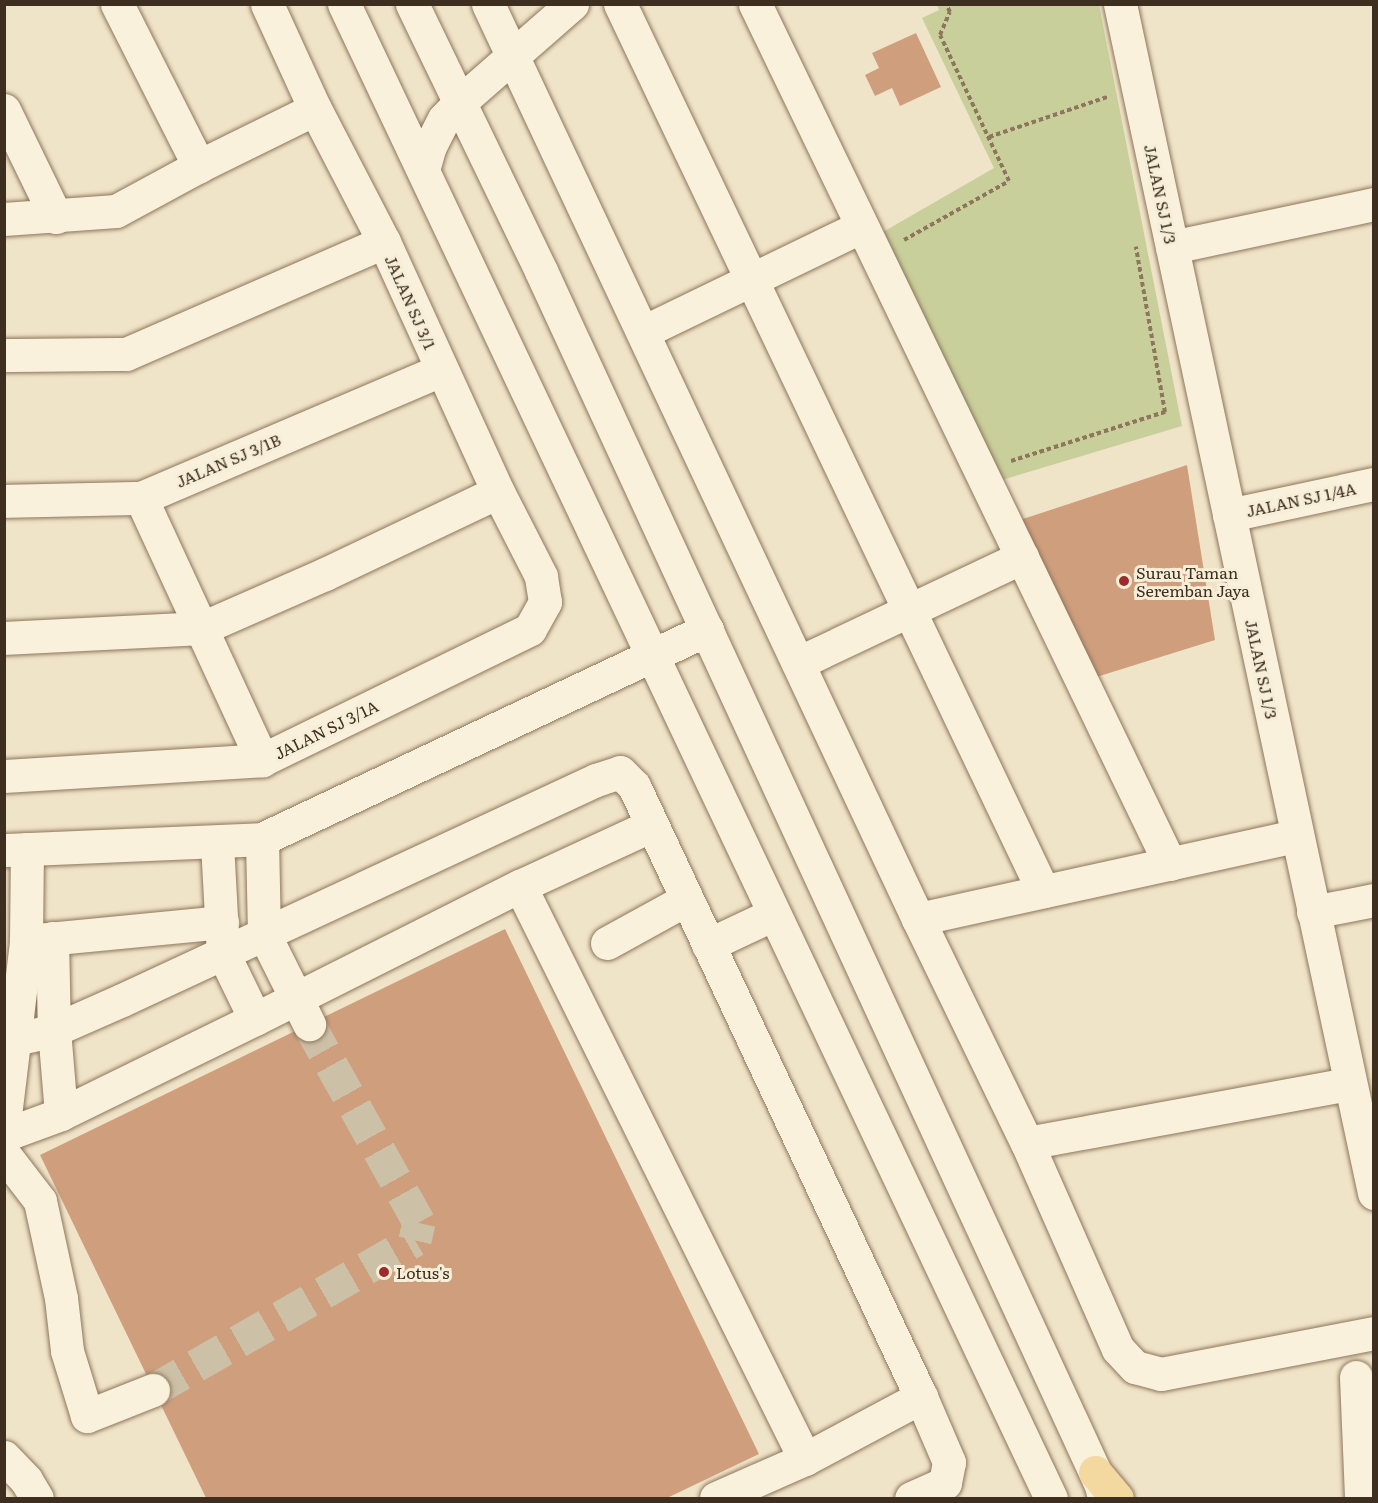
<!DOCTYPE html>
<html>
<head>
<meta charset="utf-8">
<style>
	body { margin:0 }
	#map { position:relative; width:1378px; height:1503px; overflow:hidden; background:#f0e4c8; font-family:Literata,serif }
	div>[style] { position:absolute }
	.green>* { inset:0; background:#c9cf9b }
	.building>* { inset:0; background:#cf9f7d }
	.minor-tunnel>* { height:33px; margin-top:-16.5px; transform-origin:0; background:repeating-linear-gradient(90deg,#ccc0a6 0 33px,transparent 0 49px) }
	.path>* { height:4px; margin-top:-2px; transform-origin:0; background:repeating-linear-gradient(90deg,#8d765c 0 4.5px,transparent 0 7.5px) }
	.roads { filter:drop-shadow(0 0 2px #8d765c) drop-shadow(0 0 2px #8d765c) }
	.minor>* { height:33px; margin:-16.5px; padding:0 16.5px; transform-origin:16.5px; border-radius:16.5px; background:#faf1dc }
	.major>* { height:33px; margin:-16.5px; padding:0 16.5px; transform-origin:16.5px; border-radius:16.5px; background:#f3d9a0 }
	.dots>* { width:16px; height:16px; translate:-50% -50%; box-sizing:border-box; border:3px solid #f7eed8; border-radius:50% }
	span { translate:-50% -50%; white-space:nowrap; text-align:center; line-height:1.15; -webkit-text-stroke:6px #f7eed8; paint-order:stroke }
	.street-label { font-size:16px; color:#3d2e20 }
	.poi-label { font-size:16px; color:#3d2e20 }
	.left { translate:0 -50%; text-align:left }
	.frame { position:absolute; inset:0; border:6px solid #3d2e20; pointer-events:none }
</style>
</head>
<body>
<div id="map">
	<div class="green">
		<i style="clip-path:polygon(937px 5px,1099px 5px,1182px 426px,992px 483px,876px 236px,994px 168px,922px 18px,939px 10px)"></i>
	</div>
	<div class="building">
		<i style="clip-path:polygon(916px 33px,941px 87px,900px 106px,892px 88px,875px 96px,865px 75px,879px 68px,872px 53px)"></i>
		<i style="clip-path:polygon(1187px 465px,1215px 640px,1090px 679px,1014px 522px)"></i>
		<i style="clip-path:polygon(505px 929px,759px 1454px,667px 1498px,206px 1498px,40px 1155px)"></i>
	</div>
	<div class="minor-tunnel">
		<i style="left:153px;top:1390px;width:302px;rotate:-29.8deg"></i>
		<i style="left:415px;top:1240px;width:18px;rotate:-77deg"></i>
		<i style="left:419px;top:1222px;width:227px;rotate:-119.1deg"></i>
	</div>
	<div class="path">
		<i style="left:989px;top:137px;width:125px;rotate:-18.7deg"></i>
		<i style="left:904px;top:240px;width:120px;rotate:-29.3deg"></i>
		<i style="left:1009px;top:181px;width:161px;rotate:-115.3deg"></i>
		<i style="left:940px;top:35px;width:25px;rotate:-67deg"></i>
		<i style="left:950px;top:12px;width:9px;rotate:-117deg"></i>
		<i style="left:1011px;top:461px;width:162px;rotate:-17.7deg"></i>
		<i style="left:1165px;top:412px;width:168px;rotate:-100deg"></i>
	</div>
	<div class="roads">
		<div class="minor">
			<i style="left:117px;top:4px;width:182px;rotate:63.2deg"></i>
			<i style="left:344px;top:4px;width:1653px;rotate:64.68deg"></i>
			<i style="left:412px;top:4px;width:297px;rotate:64.2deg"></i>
			<i style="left:541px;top:271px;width:1337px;rotate:65.24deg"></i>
			<i style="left:1101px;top:1485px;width:13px;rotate:77deg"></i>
			<i style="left:488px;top:4px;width:1011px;rotate:64.83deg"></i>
			<i style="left:918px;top:919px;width:249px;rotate:64.1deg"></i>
			<i style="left:1027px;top:1143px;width:225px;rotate:66.2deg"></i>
			<i style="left:1118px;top:1349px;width:25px;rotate:47deg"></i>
			<i style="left:1135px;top:1367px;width:27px;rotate:15deg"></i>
			<i style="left:1161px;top:1374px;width:217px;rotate:-10.9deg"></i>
			<i style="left:620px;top:4px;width:983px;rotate:64.5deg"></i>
			<i style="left:755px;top:4px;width:955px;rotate:64.24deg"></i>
			<i style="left:1120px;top:4px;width:1216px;rotate:77.94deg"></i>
			<i style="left:4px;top:110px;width:119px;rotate:64.1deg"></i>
			<i style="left:423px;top:170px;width:25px;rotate:-74deg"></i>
			<i style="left:430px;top:146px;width:30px;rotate:-63deg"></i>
			<i style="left:444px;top:119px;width:23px;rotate:-47deg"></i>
			<i style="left:460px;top:102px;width:149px;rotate:-41.2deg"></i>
			<i style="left:4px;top:219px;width:112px;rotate:-4.1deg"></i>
			<i style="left:116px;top:211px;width:94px;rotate:-28.5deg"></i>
			<i style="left:199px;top:166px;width:129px;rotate:-26.2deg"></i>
			<i style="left:1172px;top:247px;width:207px;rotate:-12deg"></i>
			<i style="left:643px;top:332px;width:243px;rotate:-25.8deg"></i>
			<i style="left:4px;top:355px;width:122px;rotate:-0.5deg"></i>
			<i style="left:126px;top:354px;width:281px;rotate:-23.5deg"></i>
			<i style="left:141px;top:498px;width:289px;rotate:65.2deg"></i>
			<i style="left:4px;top:501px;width:137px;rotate:-1.3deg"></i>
			<i style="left:141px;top:498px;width:326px;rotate:-23.1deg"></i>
			<i style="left:1229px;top:515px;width:148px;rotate:-12.1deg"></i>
			<i style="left:4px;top:638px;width:198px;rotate:-2.9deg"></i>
			<i style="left:202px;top:628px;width:134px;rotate:-23.7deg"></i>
			<i style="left:325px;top:574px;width:191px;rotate:-25.4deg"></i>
			<i style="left:798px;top:663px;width:248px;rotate:-25.3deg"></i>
			<i style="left:4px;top:776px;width:258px;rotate:-3.5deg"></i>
			<i style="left:262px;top:760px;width:298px;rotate:-26deg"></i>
			<i style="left:530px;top:629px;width:31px;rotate:-61deg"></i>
			<i style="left:545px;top:602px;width:26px;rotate:-99deg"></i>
			<i style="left:541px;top:576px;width:94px;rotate:-117.1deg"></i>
			<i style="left:498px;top:492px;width:275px;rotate:-114.5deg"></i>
			<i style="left:384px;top:242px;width:150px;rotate:-117.4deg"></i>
			<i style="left:315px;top:109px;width:115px;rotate:-114.6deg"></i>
			<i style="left:262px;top:839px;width:95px;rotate:88.8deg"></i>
			<i style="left:264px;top:934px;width:101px;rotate:63.4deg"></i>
			<i style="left:217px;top:843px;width:110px;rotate:86.9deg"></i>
			<i style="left:223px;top:953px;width:73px;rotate:64.1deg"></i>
			<i style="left:255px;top:1019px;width:297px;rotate:-26.7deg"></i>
			<i style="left:520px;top:886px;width:145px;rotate:-24.8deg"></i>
			<i style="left:4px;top:850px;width:258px;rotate:-2.4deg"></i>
			<i style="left:262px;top:839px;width:492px;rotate:-25.2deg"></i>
			<i style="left:520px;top:886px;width:640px;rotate:63.56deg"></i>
			<i style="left:1313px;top:912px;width:62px;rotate:-11.1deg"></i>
			<i style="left:918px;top:919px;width:388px;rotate:-12.4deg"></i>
			<i style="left:52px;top:938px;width:92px;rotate:88.8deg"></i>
			<i style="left:54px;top:1030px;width:84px;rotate:85.2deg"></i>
			<i style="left:26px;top:941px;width:197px;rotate:-5.5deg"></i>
			<i style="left:607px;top:943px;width:91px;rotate:-28.8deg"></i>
			<i style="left:708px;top:945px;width:73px;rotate:-25.2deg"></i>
			<i style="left:16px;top:1039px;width:39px;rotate:-13deg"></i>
			<i style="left:54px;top:1030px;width:74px;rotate:-23.8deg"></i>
			<i style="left:122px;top:1000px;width:523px;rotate:-24.9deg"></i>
			<i style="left:596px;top:780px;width:25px;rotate:-18deg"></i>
			<i style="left:620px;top:772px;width:20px;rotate:45deg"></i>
			<i style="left:634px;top:786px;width:675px;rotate:64.84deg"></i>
			<i style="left:921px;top:1397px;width:71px;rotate:66.7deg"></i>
			<i style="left:949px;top:1462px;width:21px;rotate:101deg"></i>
			<i style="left:945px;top:1483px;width:37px;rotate:156deg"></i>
			<i style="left:4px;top:1124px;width:184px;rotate:-83.1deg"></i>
			<i style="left:26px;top:941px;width:92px;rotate:-89.4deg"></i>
			<i style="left:4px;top:1135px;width:61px;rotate:-20.2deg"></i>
			<i style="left:61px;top:1114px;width:216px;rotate:-26.1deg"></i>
			<i style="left:1027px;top:1143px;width:328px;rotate:-10.4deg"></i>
			<i style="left:4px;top:1154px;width:59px;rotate:52.5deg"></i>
			<i style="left:40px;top:1201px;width:99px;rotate:77.8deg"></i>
			<i style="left:61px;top:1298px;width:53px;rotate:83.5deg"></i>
			<i style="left:67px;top:1351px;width:68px;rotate:72.9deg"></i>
			<i style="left:87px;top:1416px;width:71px;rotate:-21.5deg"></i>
			<i style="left:1356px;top:1377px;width:121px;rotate:87.6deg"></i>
			<i style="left:4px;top:1457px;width:32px;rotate:46deg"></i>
			<i style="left:26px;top:1480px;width:21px;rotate:59deg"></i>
			<i style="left:716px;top:1498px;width:97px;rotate:-23.7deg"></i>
			<i style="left:805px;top:1459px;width:132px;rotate:-28.1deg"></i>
		</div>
		<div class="major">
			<i style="left:1095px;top:1472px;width:34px;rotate:50deg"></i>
		</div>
	</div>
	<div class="dots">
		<i style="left:1124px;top:581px;background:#9e2a2b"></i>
		<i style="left:384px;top:1272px;background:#9e2a2b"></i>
	</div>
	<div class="street-label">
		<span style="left:1161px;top:194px;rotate:78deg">JALAN SJ 1/3</span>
		<span style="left:411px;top:302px;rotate:66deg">JALAN SJ 3/1</span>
		<span style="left:228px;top:460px;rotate:-23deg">JALAN SJ 3/1B</span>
		<span style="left:1301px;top:499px;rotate:-12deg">JALAN SJ 1/4A</span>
		<span style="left:1262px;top:669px;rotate:78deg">JALAN SJ 1/3</span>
		<span style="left:326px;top:729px;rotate:-26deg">JALAN SJ 3/1A</span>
	</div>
	<div class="poi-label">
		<span class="left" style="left:1136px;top:581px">Surau Taman<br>Seremban Jaya</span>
		<span class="left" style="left:396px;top:1272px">Lotus's</span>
	</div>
	<div class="frame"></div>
</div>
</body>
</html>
